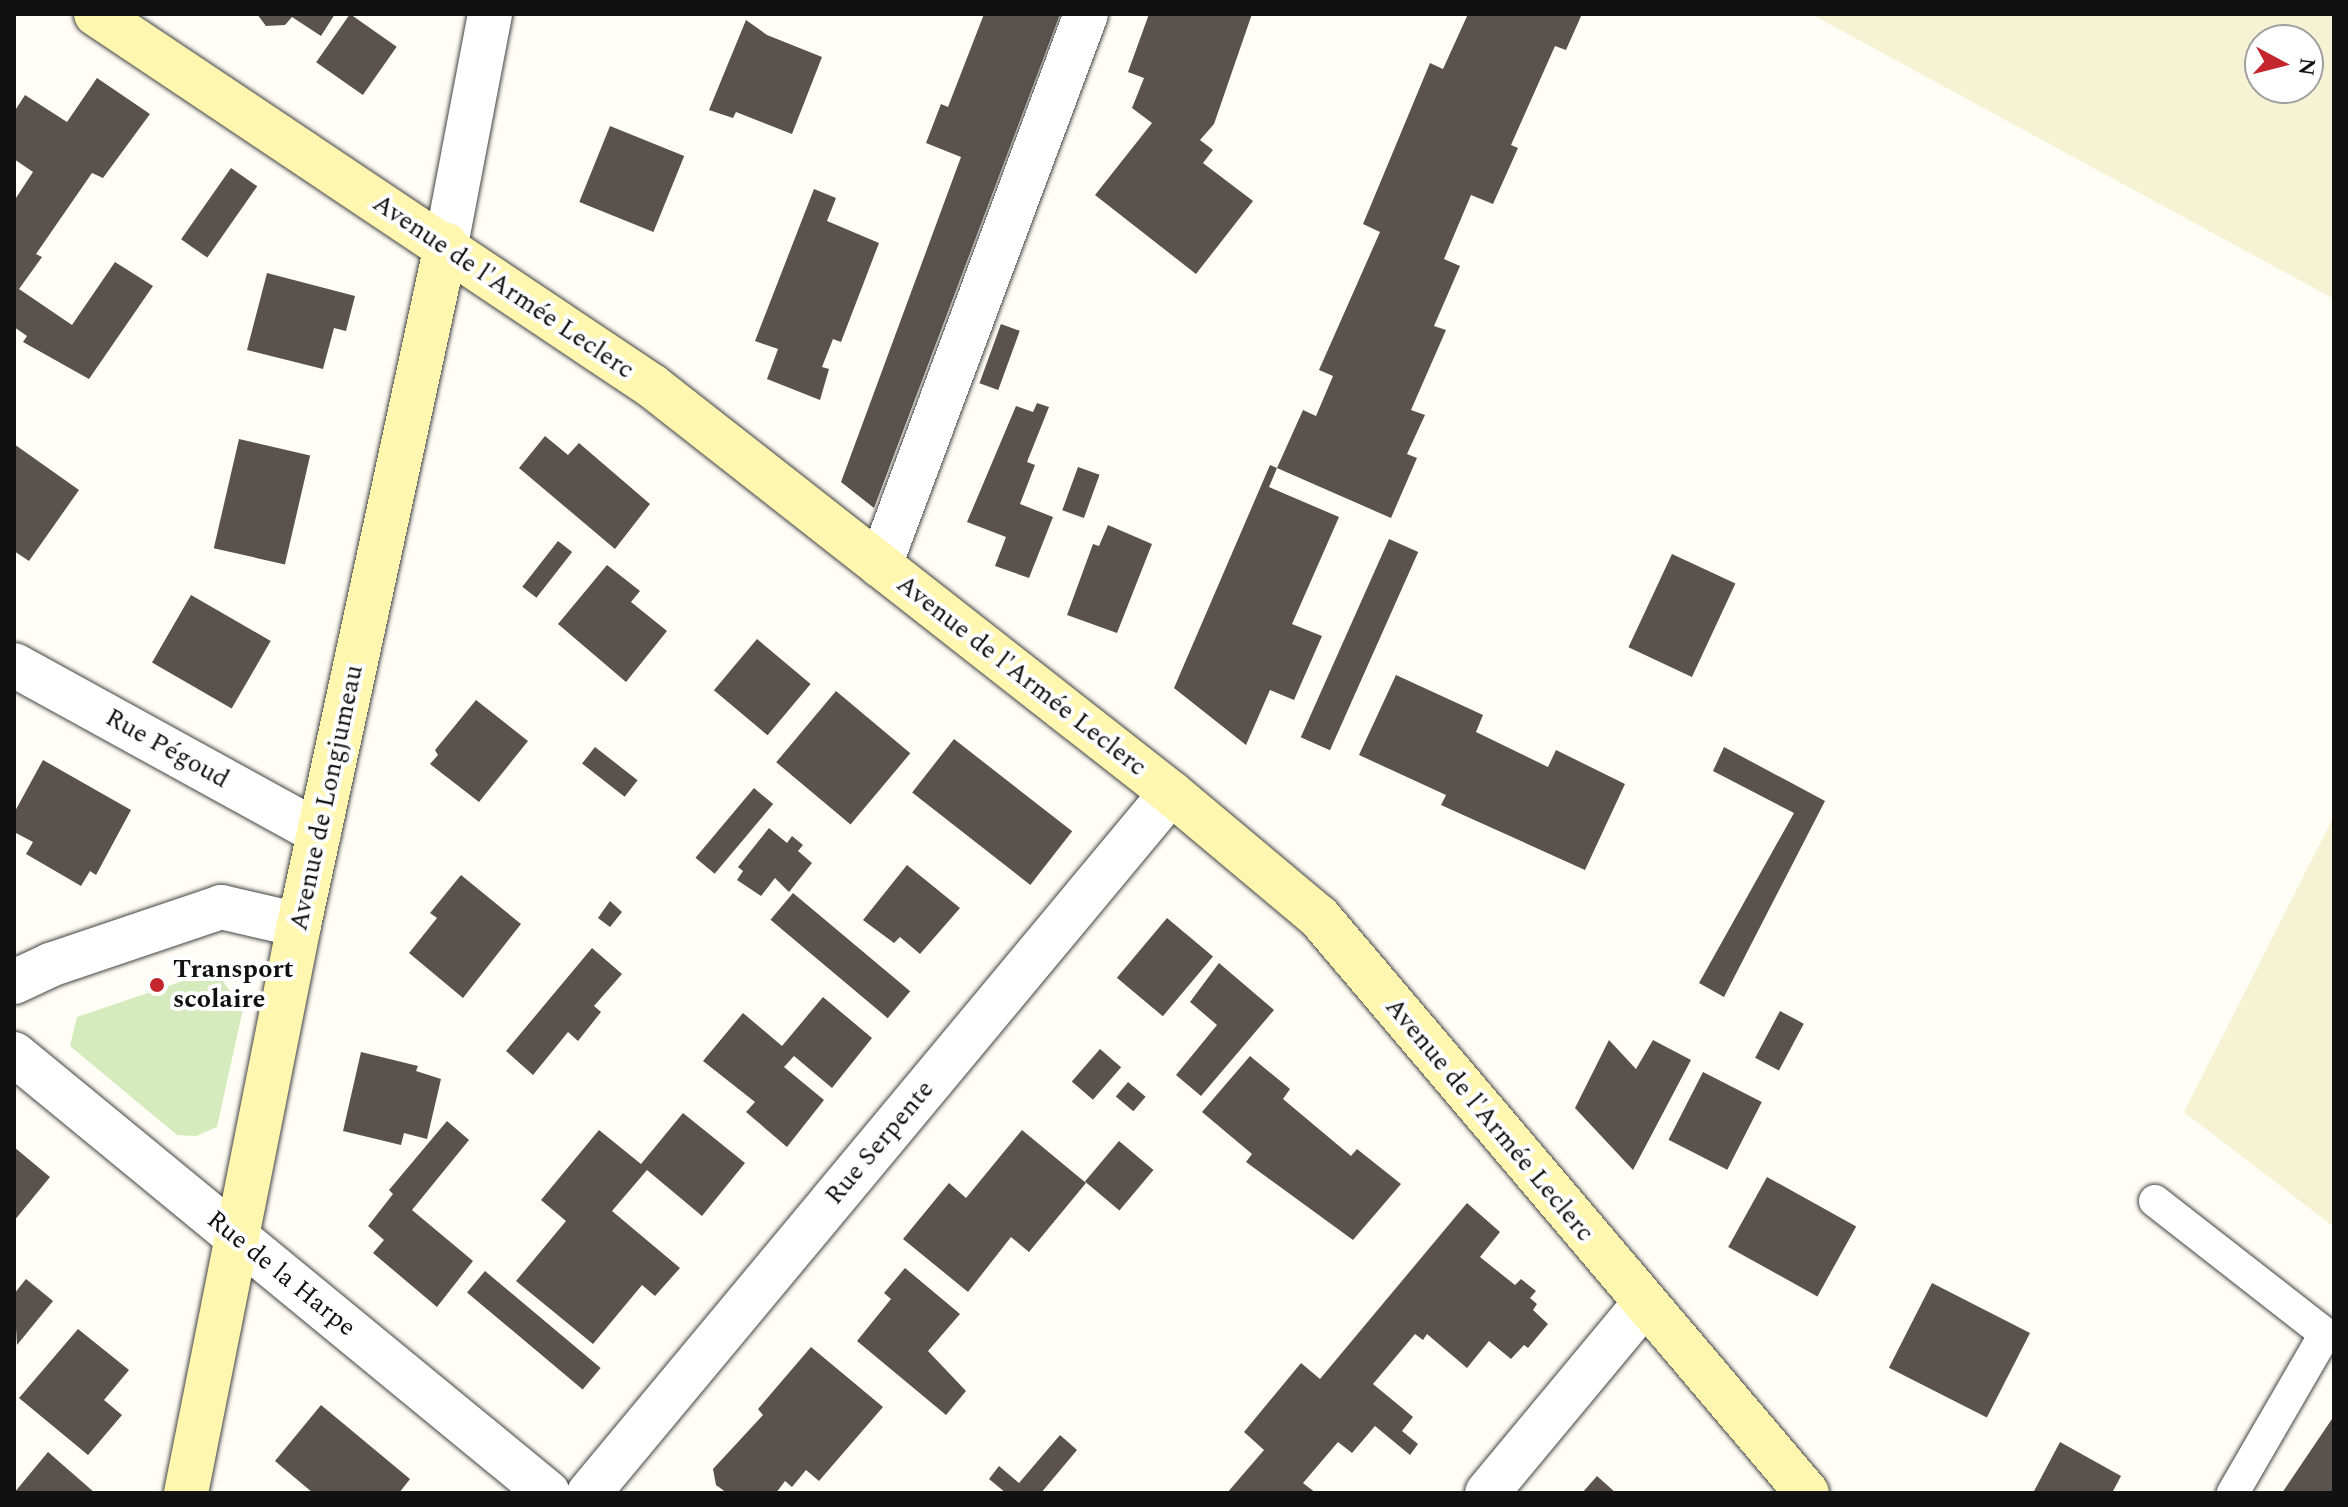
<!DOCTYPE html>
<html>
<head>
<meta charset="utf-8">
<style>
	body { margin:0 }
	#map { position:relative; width:2348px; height:1507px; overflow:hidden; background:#fffdf5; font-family:Spectral,serif }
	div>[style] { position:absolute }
	.farmland>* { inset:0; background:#f6f3d4 }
	.green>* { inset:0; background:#d5ebbd }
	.building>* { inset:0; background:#5a524d; transform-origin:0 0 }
	.roads { filter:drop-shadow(0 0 2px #444) drop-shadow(0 0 2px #444) }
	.lane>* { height:32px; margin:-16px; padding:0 16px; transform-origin:16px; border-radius:16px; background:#fff }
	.street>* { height:44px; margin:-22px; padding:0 22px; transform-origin:22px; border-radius:22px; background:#fff }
	.secondary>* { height:44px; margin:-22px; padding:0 22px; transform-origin:22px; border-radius:22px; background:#fff6b0 }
	.dots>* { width:22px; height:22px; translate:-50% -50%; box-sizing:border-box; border:4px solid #fff; border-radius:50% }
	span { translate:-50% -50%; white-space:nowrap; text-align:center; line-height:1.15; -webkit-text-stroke:8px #fff; paint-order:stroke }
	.street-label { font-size:26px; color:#111 }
	.poi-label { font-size:26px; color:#111; font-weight:700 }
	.left { translate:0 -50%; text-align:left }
	.frame { position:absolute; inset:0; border:16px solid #111; pointer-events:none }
	.north { position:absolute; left:2244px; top:24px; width:80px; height:80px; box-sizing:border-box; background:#fff; border:2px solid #a0a0a0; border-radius:50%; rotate:97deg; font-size:22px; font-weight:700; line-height:32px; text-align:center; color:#111 }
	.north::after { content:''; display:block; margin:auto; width:28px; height:36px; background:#c4262e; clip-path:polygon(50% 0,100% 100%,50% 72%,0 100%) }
</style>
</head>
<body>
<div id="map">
	<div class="farmland">
		<i style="clip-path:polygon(evenodd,1811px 14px,2334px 14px,2334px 299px,1811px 14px,2260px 40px,2308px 40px,2308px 88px,2260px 88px,2260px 40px)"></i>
		<i style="clip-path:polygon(2334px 816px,2334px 1227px,2184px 1112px)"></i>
	</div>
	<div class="green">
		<i style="clip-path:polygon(215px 970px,243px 1009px,217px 1127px,196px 1136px,177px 1135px,70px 1046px,77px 1017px)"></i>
	</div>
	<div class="building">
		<i style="clip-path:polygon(257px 14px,335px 14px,321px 36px,292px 17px,285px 25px,266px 26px)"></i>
		<i style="left:350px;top:14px;width:57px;height:59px;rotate:35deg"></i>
		<i style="clip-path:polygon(984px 14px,1060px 14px,874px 508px,841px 482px,961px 157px,926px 143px,941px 104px,948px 107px)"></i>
		<i style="clip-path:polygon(1149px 14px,1252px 14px,1214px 124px,1200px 140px,1213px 150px,1203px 163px,1253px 201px,1196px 274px,1095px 195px,1152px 123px,1132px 108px,1144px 78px,1128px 72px)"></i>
		<i style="clip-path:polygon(1468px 14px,1582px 14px,1566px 50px,1555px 46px,1511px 145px,1518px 148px,1493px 204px,1471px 195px,1444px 259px,1460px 266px,1434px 326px,1446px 330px,1411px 410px,1425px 415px,1407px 454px,1417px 458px,1391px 518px,1277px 468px,1303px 410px,1316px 416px,1333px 376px,1319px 370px,1380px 232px,1363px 224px,1430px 63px,1443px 69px)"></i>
		<i style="clip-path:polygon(746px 20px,767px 35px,822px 57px,792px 134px,736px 112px,733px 118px,709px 110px)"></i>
		<i style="clip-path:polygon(97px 78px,150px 114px,103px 178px,92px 173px,36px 254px,42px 257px,19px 289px,72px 325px,115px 262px,153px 286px,89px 379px,23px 342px,27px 336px,14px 327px,14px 201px,33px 172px,14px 159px,14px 112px,25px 95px,67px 122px)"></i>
		<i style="left:610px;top:126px;width:80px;height:82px;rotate:22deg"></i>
		<i style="left:231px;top:168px;width:32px;height:87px;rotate:35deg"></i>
		<i style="clip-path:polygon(814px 189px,836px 198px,827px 221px,879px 243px,841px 342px,833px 339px,822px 367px,829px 369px,820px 400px,767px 379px,778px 349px,755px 341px)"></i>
		<i style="clip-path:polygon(267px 273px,355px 296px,346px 331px,334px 328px,323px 369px,247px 350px)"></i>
		<i style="left:1001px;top:324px;width:20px;height:63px;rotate:20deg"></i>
		<i style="clip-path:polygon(1037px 403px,1049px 407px,1027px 462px,1035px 465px,1020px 504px,1053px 517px,1029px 578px,995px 566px,1006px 537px,967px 522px,1016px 406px,1033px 412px)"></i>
		<i style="clip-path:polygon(545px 436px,568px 455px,579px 443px,650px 504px,615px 549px,519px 468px)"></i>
		<i style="left:239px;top:439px;width:73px;height:112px;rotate:13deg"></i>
		<i style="clip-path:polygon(14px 444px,79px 490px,29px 561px,14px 551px)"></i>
		<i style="clip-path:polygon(1270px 465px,1277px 468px,1269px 487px,1339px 517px,1292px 624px,1322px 636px,1294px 700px,1270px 690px,1246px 745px,1174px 688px)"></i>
		<i style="left:1078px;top:467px;width:23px;height:46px;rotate:20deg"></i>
		<i style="clip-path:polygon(1108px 525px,1152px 544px,1117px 633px,1067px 615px,1093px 544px,1099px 546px)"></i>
		<i style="left:1389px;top:539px;width:32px;height:217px;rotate:24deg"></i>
		<i style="left:558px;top:541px;width:18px;height:58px;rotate:38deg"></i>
		<i style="left:1672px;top:554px;width:70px;height:103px;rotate:25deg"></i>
		<i style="clip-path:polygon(607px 565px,640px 591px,631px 602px,667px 631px,626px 682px,558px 624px)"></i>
		<i style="left:191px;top:595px;width:92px;height:78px;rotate:30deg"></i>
		<i style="left:757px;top:639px;width:70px;height:67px;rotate:40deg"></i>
		<i style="clip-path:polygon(1396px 675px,1483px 715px,1476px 732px,1548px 767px,1556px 750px,1625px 784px,1585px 870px,1441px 805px,1446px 795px,1359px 755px)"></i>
		<i style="left:836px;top:691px;width:97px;height:93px;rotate:40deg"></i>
		<i style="clip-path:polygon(476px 700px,528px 741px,479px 802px,430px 764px,438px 755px,435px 750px)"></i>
		<i style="left:954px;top:739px;width:150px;height:68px;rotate:38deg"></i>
		<i style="left:595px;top:747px;width:54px;height:21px;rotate:38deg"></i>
		<i style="clip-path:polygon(1724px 747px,1825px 801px,1724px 997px,1699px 983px,1794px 813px,1713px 771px)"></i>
		<i style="clip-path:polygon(43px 760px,131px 810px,96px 875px,90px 871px,81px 886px,26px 854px,33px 842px,14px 832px,14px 813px)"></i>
		<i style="left:754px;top:788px;width:25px;height:91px;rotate:40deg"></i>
		<i style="clip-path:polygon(769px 828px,787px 843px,792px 836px,803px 845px,798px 851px,812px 863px,789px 892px,775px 878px,761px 896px,737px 880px,743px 871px,738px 867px)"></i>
		<i style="clip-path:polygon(907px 865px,960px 908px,920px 954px,900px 937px,894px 943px,863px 920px)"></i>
		<i style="clip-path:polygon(461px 875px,521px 924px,463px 998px,409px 953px,437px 918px,430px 913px)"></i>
		<i style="left:793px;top:893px;width:153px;height:35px;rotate:40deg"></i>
		<i style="clip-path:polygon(610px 901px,622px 912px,610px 927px,598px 918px)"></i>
		<i style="left:1167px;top:918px;width:60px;height:78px;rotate:40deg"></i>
		<i style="clip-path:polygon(592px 948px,622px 974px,594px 1006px,601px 1012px,578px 1041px,568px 1032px,533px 1075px,506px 1051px)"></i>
		<i style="clip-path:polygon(1219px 963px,1274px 1010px,1201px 1096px,1176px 1075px,1217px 1025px,1190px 1002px)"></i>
		<i style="clip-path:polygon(823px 997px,872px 1038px,832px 1088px,794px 1056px,784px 1067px,824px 1100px,787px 1147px,746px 1112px,755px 1102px,703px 1061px,743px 1013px,782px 1046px)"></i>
		<i style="left:1780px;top:1011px;width:27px;height:53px;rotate:28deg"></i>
		<i style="clip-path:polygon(1609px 1040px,1636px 1069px,1653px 1040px,1691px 1060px,1633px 1170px,1575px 1108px)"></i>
		<i style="left:1100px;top:1049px;width:28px;height:43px;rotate:41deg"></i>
		<i style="clip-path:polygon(361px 1052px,418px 1066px,416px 1071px,441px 1079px,427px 1139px,404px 1133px,401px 1145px,343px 1131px)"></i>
		<i style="clip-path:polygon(1250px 1056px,1290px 1089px,1283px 1099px,1351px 1156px,1357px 1149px,1401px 1184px,1353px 1240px,1246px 1162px,1252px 1154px,1202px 1112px)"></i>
		<i style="left:1703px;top:1072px;width:66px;height:76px;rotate:27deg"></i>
		<i style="left:1128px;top:1082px;width:23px;height:19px;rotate:40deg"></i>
		<i style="clip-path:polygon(683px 1113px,745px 1163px,702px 1216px,647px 1170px,612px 1211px,680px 1268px,655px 1296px,642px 1285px,593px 1344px,516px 1281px,566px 1221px,541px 1200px,599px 1130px,641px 1164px)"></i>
		<i style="clip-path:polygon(447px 1121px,469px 1140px,412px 1210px,473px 1261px,437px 1307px,373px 1253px,384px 1240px,368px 1226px,393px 1194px,389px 1190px)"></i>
		<i style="clip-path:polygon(1022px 1130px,1086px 1183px,1029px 1252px,1011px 1237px,968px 1292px,903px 1239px,949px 1183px,966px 1198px)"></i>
		<i style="left:1119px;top:1141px;width:45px;height:53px;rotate:40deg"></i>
		<i style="clip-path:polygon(14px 1147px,50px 1177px,14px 1221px)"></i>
		<i style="left:1767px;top:1177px;width:102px;height:80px;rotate:29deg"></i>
		<i style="clip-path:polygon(1467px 1203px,1500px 1232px,1480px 1257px,1515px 1285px,1521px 1279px,1536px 1291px,1530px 1298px,1537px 1304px,1533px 1310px,1548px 1324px,1528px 1348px,1524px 1345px,1511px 1359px,1489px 1341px,1467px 1368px,1427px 1334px,1423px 1340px,1415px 1334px,1373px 1384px,1413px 1417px,1402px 1431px,1418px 1444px,1410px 1455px,1375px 1426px,1352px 1453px,1338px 1442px,1303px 1483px,1316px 1493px,1227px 1493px,1264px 1450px,1244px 1432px,1301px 1363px,1320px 1379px)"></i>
		<i style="clip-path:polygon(905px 1268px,960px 1314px,928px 1351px,966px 1391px,946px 1415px,857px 1341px,891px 1299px,884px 1293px)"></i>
		<i style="left:485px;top:1271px;width:151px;height:28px;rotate:40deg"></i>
		<i style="clip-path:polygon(26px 1279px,53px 1301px,17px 1345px,14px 1294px)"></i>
		<i style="left:1932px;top:1283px;width:110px;height:95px;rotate:27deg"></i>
		<i style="clip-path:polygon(78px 1329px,129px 1370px,104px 1400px,122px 1415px,88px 1455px,19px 1398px)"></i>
		<i style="clip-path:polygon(811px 1347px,883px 1407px,819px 1481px,806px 1470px,792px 1487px,785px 1481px,776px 1493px,727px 1493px,716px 1485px,713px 1469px,763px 1415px,758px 1409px)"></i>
		<i style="clip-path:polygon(321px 1405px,410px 1479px,399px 1493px,313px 1493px,275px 1461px)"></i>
		<i style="clip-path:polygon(2334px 1416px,2334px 1493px,2282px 1493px)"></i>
		<i style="clip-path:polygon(1060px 1435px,1077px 1450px,1041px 1493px,1006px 1493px,989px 1479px,999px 1466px,1019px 1483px)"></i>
		<i style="clip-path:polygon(2060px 1442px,2121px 1476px,2112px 1493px,2033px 1493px)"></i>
		<i style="clip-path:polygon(48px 1452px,95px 1493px,14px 1493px)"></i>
		<i style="clip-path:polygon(1597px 1476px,1616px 1493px,1582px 1493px)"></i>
	</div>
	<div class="roads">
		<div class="lane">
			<i style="left:2155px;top:1201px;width:216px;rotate:38deg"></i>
			<i style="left:2325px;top:1334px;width:184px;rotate:120.1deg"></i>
		</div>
		<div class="street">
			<i style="left:446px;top:245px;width:235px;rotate:-79.2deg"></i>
			<i style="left:880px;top:565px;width:588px;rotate:-69.5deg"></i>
			<i style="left:14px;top:665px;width:348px;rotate:28.8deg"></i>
			<i style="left:14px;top:982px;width:40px;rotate:-25deg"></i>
			<i style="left:50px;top:965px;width:181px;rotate:-18.7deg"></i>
			<i style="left:221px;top:907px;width:80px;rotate:13deg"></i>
			<i style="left:14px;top:1054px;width:691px;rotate:39.42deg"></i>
			<i style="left:589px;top:1493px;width:910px;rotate:-50.26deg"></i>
			<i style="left:1487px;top:1493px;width:244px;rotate:-50.3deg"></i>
		</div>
		<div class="secondary">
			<i style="left:96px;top:14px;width:669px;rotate:33.79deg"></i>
			<i style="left:652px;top:386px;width:660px;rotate:38.1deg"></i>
			<i style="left:1171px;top:793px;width:193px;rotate:40deg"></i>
			<i style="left:1319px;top:917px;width:755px;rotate:49.73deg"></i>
			<i style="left:186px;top:1493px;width:579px;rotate:-78.75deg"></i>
			<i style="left:299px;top:925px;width:696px;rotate:-77.8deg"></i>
		</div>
	</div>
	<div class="dots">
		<i style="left:157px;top:985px;background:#c4262e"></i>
	</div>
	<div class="street-label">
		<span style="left:503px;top:287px;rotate:34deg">Avenue de l'Armée Leclerc</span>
		<span style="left:1021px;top:676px;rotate:38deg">Avenue de l'Armée Leclerc</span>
		<span style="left:167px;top:749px;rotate:29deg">Rue Pégoud</span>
		<span style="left:327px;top:798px;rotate:-78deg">Avenue de Longjumeau</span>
		<span style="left:1489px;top:1120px;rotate:50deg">Avenue de l'Armée Leclerc</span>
		<span style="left:880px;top:1143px;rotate:-50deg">Rue Serpente</span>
		<span style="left:281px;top:1274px;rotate:39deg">Rue de la Harpe</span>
	</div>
	<div class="poi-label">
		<span class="left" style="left:173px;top:985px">Transport<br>scolaire</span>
	</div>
	<div class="frame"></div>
	<div class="north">N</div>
</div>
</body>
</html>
